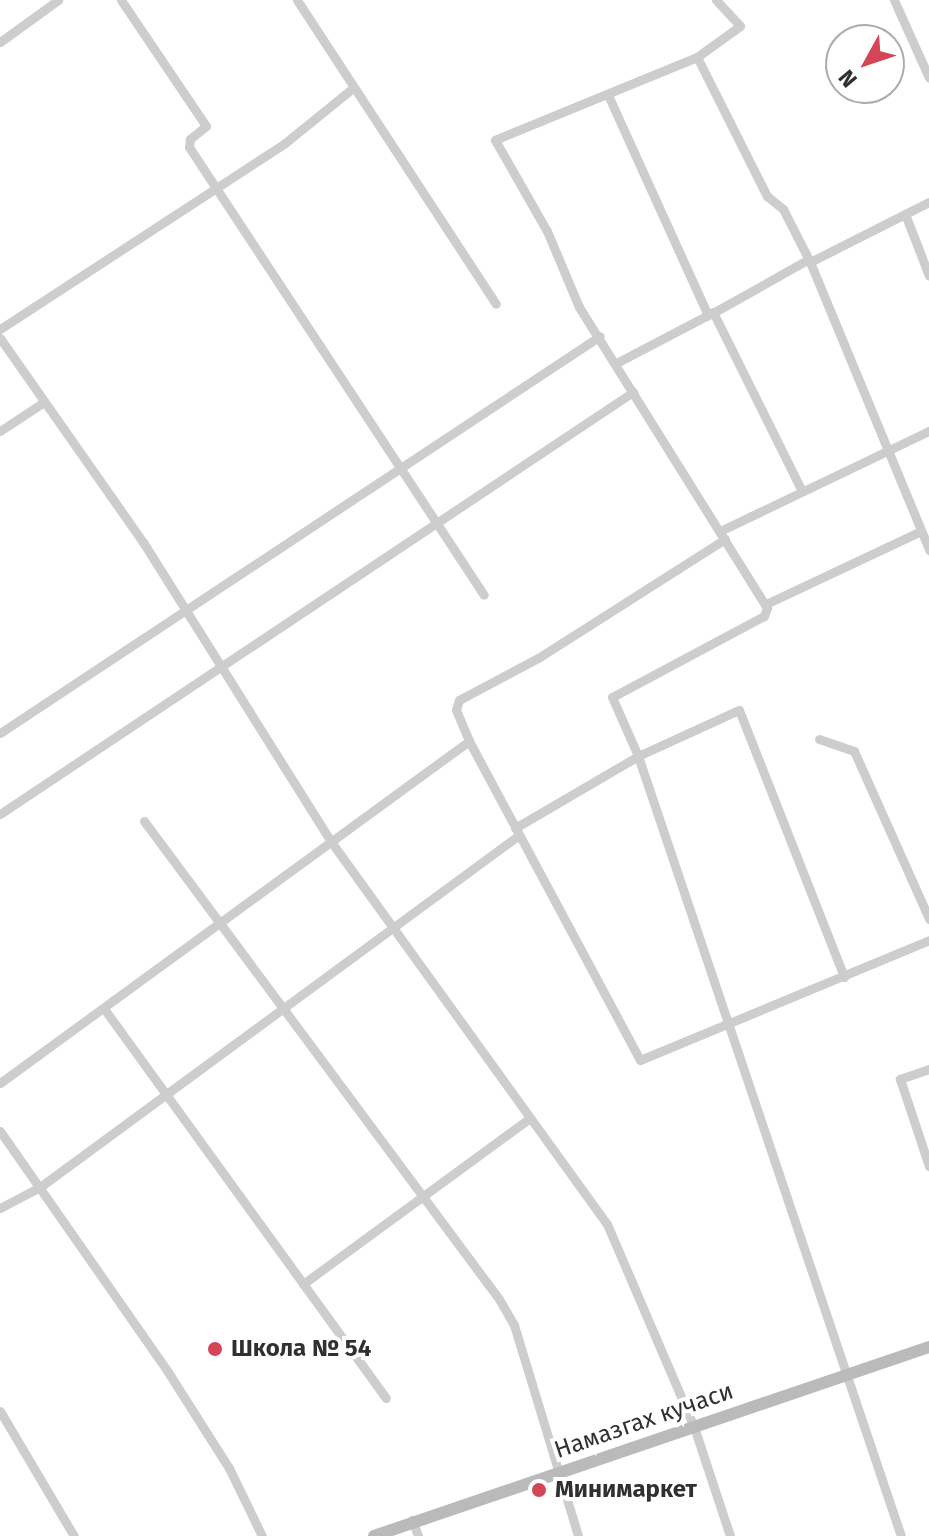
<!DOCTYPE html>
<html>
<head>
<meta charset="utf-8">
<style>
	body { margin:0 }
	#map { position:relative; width:929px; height:1536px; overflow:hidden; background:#fff; font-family:"Fira Sans",sans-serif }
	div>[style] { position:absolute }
	.street>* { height:9px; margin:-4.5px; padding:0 4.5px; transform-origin:4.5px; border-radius:4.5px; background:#cdcdcd }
	.secondary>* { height:12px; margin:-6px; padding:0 6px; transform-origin:6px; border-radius:6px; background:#bababa }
	.dots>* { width:22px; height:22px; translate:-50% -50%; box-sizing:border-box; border:4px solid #fff; border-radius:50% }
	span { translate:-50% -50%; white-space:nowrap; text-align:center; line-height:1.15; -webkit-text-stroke:8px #fff; paint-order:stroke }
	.poi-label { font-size:24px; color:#303030; font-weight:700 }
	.left { translate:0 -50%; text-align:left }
	.street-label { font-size:24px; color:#303030 }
	.north { position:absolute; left:825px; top:24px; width:80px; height:80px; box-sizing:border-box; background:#fff; border:2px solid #acacac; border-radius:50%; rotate:230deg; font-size:22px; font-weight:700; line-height:32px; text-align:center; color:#303030 }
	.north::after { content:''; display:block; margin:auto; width:28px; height:36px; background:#d44555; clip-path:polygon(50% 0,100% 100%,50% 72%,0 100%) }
</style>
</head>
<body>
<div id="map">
	<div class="street">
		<i style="left:121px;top:0;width:152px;rotate:56deg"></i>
		<i style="left:206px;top:126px;width:21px;rotate:141deg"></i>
		<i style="left:190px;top:139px;width:8px;rotate:97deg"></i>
		<i style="left:189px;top:147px;width:536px;rotate:56.64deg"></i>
		<i style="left:297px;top:0;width:363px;rotate:56.8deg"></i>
		<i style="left:716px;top:0;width:35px;rotate:47deg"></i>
		<i style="left:740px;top:26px;width:53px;rotate:144.2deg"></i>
		<i style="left:697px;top:57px;width:218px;rotate:157.7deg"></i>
		<i style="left:495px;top:140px;width:105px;rotate:60.3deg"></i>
		<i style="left:547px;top:231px;width:82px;rotate:67.2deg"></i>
		<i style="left:579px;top:307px;width:355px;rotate:58deg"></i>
		<i style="left:767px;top:608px;width:9px;rotate:111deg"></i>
		<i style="left:764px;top:616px;width:172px;rotate:151.9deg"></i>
		<i style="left:612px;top:697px;width:64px;rotate:66.2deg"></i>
		<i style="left:638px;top:756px;width:823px;rotate:71.37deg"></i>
		<i style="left:894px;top:0;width:85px;rotate:65.8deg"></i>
		<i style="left:0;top:42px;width:72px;rotate:-35.9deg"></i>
		<i style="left:697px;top:57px;width:156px;rotate:63.3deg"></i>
		<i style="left:767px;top:196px;width:21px;rotate:39deg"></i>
		<i style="left:783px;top:209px;width:59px;rotate:63deg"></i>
		<i style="left:810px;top:262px;width:312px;rotate:67.5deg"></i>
		<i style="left:608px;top:95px;width:242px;rotate:65.6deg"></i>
		<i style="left:708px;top:315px;width:104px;rotate:152.4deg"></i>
		<i style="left:905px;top:214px;width:66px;rotate:68.8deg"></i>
		<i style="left:810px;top:262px;width:133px;rotate:-26.8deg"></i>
		<i style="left:713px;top:312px;width:198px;rotate:63.6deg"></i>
		<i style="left:711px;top:314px;width:112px;rotate:-29.3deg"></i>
		<i style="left:0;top:329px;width:340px;rotate:-33.1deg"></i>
		<i style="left:285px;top:143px;width:87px;rotate:-39deg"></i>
		<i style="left:0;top:338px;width:249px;rotate:55deg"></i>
		<i style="left:143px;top:542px;width:355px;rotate:57.9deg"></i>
		<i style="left:332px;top:843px;width:470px;rotate:54.2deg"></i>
		<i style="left:607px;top:1224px;width:221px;rotate:66.8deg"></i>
		<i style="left:694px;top:1427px;width:115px;rotate:71.7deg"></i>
		<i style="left:0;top:431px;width:53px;rotate:-33.4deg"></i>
		<i style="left:720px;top:531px;width:232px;rotate:-25.6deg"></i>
		<i style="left:725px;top:539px;width:222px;rotate:147.5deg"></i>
		<i style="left:538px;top:658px;width:89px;rotate:152deg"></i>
		<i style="left:459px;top:700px;width:10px;rotate:107deg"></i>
		<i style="left:456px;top:710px;width:34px;rotate:67deg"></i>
		<i style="left:469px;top:741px;width:362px;rotate:61.8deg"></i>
		<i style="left:640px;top:1060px;width:313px;rotate:-22.5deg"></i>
		<i style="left:766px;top:604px;width:171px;rotate:-25.2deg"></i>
		<i style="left:0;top:733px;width:719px;rotate:-33.49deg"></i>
		<i style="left:819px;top:739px;width:37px;rotate:19deg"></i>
		<i style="left:854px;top:751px;width:184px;rotate:65.9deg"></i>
		<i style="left:0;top:814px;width:761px;rotate:-33.69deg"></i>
		<i style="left:144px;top:821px;width:595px;rotate:53.4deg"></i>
		<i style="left:499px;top:1299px;width:30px;rotate:60deg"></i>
		<i style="left:514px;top:1325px;width:220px;rotate:73.1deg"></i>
		<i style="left:515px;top:828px;width:143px;rotate:-30.3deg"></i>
		<i style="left:638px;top:756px;width:111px;rotate:-24.5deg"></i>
		<i style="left:739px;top:710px;width:287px;rotate:68.5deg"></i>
		<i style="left:105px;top:1010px;width:479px;rotate:54.1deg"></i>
		<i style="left:929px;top:1069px;width:31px;rotate:161deg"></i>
		<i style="left:900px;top:1079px;width:92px;rotate:71.6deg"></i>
		<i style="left:0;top:1083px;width:580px;rotate:-36.1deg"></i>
		<i style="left:0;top:1131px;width:294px;rotate:55.1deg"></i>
		<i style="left:168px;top:1372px;width:114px;rotate:57.6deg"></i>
		<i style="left:229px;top:1468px;width:76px;rotate:64.1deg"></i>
		<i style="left:0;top:1208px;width:45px;rotate:-27.7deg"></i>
		<i style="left:40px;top:1187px;width:594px;rotate:-36.31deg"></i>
		<i style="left:303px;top:1284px;width:281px;rotate:-36.2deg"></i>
		<i style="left:0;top:1411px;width:145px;rotate:59.4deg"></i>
		<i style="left:412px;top:1520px;width:17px;rotate:69deg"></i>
	</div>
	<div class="secondary">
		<i style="left:374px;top:1536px;width:586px;rotate:-18.81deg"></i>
	</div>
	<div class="dots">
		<i style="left:215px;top:1349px;background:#d44555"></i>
		<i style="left:539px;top:1490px;background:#d44555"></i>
	</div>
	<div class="poi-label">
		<span class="left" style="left:231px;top:1349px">Школа № 54</span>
		<span class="left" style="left:555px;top:1490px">Минимаркет</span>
	</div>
	<div class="street-label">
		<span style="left:644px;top:1421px;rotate:-19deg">Намазгах кучаси</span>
	</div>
	<div class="north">N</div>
</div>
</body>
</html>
